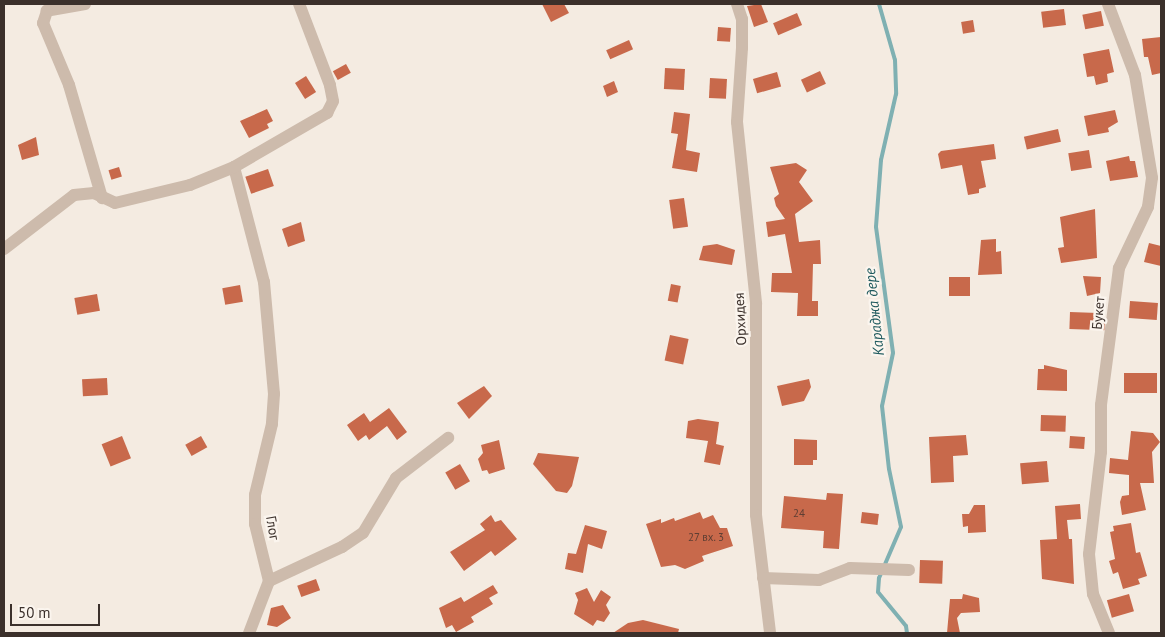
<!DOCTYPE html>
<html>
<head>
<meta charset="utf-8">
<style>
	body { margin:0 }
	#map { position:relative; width:1165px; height:637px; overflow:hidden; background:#f4ebe1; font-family:"PT Sans",sans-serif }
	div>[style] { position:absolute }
	.stream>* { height:4px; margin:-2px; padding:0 2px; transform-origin:2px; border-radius:2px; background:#7fb0b2 }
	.building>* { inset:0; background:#c8694b; transform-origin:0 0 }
	.minor>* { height:12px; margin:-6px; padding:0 6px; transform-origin:6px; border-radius:6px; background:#cdbbac }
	span { translate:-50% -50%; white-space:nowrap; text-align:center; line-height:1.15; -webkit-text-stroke:4.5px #fbf5ee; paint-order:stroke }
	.number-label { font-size:11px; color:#5e3e33 }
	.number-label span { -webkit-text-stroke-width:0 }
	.street-label { font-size:14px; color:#3b302b }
	.water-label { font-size:15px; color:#1f5a5e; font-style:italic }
	.frame { position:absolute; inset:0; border:5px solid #3b302b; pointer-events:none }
	.scale { position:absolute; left:10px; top:604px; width:90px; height:22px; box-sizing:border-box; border:2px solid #3b302b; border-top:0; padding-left:6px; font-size:15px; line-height:18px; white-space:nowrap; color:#3b302b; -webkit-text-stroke:4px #fbf5ee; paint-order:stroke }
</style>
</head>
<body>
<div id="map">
	<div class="stream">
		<i style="left:879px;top:4px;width:58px;rotate:74.1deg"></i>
		<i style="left:895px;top:60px;width:34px;rotate:88deg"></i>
		<i style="left:896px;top:94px;width:68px;rotate:102.8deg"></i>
		<i style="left:881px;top:160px;width:67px;rotate:94.3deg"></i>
		<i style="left:876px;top:227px;width:127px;rotate:82.3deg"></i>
		<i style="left:893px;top:353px;width:54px;rotate:101.7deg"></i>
		<i style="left:882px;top:406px;width:63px;rotate:83.7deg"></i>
		<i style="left:889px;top:469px;width:59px;rotate:78.3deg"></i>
		<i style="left:901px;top:527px;width:56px;rotate:113.3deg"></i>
		<i style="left:879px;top:578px;width:14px;rotate:94deg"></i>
		<i style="left:878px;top:592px;width:44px;rotate:50.5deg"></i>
		<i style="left:906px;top:626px;width:7px;rotate:82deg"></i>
	</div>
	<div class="building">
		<i style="clip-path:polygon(542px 4px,564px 4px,569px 13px,551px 22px)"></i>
		<i style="clip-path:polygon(761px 4px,768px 22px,754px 27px,747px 6px)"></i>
		<i style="left:1064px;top:9px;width:16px;height:23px;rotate:83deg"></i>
		<i style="left:1101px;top:11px;width:15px;height:19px;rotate:79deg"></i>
		<i style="left:797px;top:13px;width:13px;height:26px;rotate:67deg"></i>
		<i style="left:973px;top:20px;width:12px;height:12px;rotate:81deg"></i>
		<i style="left:718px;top:27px;width:13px;height:14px;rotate:4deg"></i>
		<i style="clip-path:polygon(1161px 37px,1161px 73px,1152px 75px,1148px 57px,1144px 57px,1142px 39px)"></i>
		<i style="left:629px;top:40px;width:10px;height:25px;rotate:66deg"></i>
		<i style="clip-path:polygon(1109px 49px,1114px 72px,1107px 74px,1108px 82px,1096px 85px,1094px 76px,1087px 77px,1083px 54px)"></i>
		<i style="left:346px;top:64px;width:10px;height:15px;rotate:61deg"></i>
		<i style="left:665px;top:68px;width:20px;height:21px;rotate:3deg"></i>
		<i style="left:820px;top:71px;width:14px;height:21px;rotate:65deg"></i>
		<i style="left:777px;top:72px;width:15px;height:25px;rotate:74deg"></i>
		<i style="left:306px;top:76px;width:19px;height:13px;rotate:58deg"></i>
		<i style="left:710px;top:78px;width:17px;height:20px;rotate:3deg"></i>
		<i style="clip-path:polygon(614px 81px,618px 92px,607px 97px,603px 86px)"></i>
		<i style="clip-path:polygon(267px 109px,273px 121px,267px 124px,269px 128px,249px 138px,240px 121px)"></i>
		<i style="clip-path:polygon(1115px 110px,1118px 122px,1108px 128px,1109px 132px,1088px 136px,1084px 116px)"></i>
		<i style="clip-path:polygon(674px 112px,690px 114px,686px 150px,700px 153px,697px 172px,672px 168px,678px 134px,671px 133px)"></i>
		<i style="left:1058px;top:129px;width:13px;height:35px;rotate:77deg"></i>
		<i style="clip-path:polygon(36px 137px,39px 155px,22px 160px,18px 145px)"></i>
		<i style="clip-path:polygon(994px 144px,996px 159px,981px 161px,986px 187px,979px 189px,979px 193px,968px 195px,962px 165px,941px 169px,938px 154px,941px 151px)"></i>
		<i style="left:1089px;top:150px;width:18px;height:21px;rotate:81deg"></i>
		<i style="clip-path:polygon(1129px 156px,1130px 161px,1135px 161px,1138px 177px,1110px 181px,1106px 161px)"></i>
		<i style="clip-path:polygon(796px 163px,807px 170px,799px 182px,813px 201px,795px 214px,799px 242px,820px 240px,821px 264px,813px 264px,812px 301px,818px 301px,818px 316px,797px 316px,798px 293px,771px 292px,772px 273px,792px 273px,785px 234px,768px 237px,766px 222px,785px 219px,776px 206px,774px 198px,779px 194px,770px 167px)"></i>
		<i style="left:119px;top:167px;width:10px;height:11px;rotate:73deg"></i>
		<i style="left:268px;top:169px;width:18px;height:24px;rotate:71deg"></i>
		<i style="left:684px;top:198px;width:29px;height:15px;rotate:82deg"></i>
		<i style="clip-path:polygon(1095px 209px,1097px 258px,1061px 263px,1058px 248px,1064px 247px,1060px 217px)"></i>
		<i style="clip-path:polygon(301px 222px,305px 241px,288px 247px,282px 229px)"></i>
		<i style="clip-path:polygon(996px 239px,996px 252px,1001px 251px,1002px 274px,978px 275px,981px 240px)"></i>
		<i style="clip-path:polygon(1149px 243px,1161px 246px,1161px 266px,1144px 262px)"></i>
		<i style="clip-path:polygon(717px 244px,735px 250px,732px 265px,699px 260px,703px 246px)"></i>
		<i style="clip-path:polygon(1083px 276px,1101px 277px,1100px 293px,1087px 296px)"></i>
		<i style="left:949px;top:277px;width:21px;height:19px"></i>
		<i style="left:671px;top:284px;width:10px;height:17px;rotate:11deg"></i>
		<i style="left:240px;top:285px;width:17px;height:18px;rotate:80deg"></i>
		<i style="left:97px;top:294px;width:17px;height:23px;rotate:80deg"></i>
		<i style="left:1130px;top:301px;width:28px;height:17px;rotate:4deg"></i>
		<i style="left:1070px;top:312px;width:35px;height:17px;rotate:2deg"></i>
		<i style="left:670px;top:335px;width:19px;height:26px;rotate:12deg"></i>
		<i style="clip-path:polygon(1044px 365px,1067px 370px,1067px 391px,1037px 390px,1038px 369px,1044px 369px)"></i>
		<i style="left:1124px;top:373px;width:33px;height:20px"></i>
		<i style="left:107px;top:378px;width:17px;height:25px;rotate:87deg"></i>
		<i style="clip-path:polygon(809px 379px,811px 387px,804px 401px,782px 406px,777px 386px)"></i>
		<i style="clip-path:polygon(484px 386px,492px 396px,469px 419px,457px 403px)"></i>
		<i style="clip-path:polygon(389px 408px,407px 432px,397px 440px,387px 426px,369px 440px,366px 435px,358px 441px,347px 425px,364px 413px,370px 422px)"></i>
		<i style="left:1041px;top:415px;width:25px;height:16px;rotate:2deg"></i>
		<i style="clip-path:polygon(698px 419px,719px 422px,716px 444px,724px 446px,720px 465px,704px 462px,708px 441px,686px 438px,688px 421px)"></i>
		<i style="clip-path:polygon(1131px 431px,1153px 433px,1160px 442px,1152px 452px,1154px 483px,1140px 483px,1146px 510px,1122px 515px,1120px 502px,1122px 496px,1129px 495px,1129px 475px,1109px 473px,1110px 458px,1128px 460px)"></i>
		<i style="clip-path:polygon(966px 435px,968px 455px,953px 456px,954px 482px,931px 483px,929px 437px)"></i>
		<i style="left:122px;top:436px;width:24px;height:22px;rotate:68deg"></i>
		<i style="left:201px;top:436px;width:13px;height:18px;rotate:61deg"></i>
		<i style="left:1070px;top:436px;width:15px;height:12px;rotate:4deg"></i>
		<i style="clip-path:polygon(794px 439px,817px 440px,817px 460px,813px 460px,813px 465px,794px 465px)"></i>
		<i style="clip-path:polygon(499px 440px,505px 469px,489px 474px,487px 470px,482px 471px,478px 459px,483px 453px,481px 445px)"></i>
		<i style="clip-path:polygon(538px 453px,579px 457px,572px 486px,567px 493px,556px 491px,533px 464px)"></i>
		<i style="left:1047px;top:461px;width:21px;height:27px;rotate:85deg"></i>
		<i style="left:460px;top:464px;width:20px;height:17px;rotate:60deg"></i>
		<i style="clip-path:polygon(827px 493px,843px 494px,839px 549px,823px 548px,824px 531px,781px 528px,784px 496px,826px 500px)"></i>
		<i style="clip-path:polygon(1080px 504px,1081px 519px,1067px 520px,1069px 539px,1072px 539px,1074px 584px,1042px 579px,1040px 540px,1057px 539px,1055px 506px)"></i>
		<i style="clip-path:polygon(974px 505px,985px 505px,986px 532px,968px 533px,968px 526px,963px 527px,962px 514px,969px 514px)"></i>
		<i style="clip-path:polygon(700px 512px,703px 519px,713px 515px,720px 528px,727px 528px,733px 546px,702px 556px,704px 561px,685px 569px,675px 565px,661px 567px,646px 524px,661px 519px,661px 523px,674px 518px,675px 521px)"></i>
		<i style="left:862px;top:512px;width:17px;height:11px;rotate:7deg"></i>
		<i style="clip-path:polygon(491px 515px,495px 522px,501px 520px,517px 539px,495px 556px,491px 551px,464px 571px,450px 552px,485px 530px,480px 524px)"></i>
		<i style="clip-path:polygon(1131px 523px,1136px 553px,1140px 552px,1147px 576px,1138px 579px,1140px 584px,1123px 589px,1118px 572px,1113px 574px,1109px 561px,1115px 559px,1110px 532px,1114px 531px,1113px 526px)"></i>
		<i style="clip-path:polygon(585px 525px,607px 531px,602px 549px,588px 544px,583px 573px,565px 569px,568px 553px,576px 554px)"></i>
		<i style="left:920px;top:560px;width:23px;height:23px;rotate:2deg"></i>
		<i style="left:316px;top:579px;width:12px;height:20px;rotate:70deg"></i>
		<i style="clip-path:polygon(493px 585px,498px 593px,489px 598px,493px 604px,471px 617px,474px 622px,456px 632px,452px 625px,446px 628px,439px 608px,461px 597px,464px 602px)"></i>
		<i style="clip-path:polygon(587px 588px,594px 602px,601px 590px,611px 597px,606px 605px,610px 613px,604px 622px,597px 620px,593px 626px,574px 614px,578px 600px,575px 593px)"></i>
		<i style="clip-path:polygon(963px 594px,979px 598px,980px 612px,961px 613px,957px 618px,960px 633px,947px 633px,950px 599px,962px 599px)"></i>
		<i style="left:1129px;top:594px;width:18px;height:23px;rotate:74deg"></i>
		<i style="clip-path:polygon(283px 605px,291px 618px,277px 627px,267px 625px,271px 608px)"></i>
		<i style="clip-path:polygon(643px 620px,679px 629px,678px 633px,613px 633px,628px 623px)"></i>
	</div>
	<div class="minor">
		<i style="left:85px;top:4px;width:39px;rotate:170deg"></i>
		<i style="left:47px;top:11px;width:13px;rotate:108deg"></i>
		<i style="left:43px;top:23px;width:67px;rotate:67.2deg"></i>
		<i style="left:69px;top:85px;width:118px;rotate:73.7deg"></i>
		<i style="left:737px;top:4px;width:16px;rotate:72deg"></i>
		<i style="left:742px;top:19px;width:29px;rotate:90deg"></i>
		<i style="left:742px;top:48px;width:74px;rotate:93.9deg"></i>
		<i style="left:737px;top:122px;width:183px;rotate:84deg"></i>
		<i style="left:756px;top:304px;width:211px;rotate:90deg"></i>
		<i style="left:756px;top:515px;width:119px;rotate:83.2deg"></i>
		<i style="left:1108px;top:4px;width:76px;rotate:69.2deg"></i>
		<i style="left:1135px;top:75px;width:104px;rotate:80.6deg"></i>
		<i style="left:1152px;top:178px;width:29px;rotate:98deg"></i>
		<i style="left:1148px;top:207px;width:68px;rotate:115.4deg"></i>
		<i style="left:1119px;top:268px;width:138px;rotate:97.5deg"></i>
		<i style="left:1101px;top:405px;width:47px;rotate:90deg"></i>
		<i style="left:1101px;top:452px;width:103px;rotate:96.7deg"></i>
		<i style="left:1089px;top:554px;width:40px;rotate:84.3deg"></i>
		<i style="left:1093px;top:594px;width:42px;rotate:67.7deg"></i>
		<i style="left:234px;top:167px;width:119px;rotate:75.4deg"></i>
		<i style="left:264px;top:282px;width:112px;rotate:84.9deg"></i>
		<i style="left:274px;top:394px;width:30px;rotate:94deg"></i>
		<i style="left:272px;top:424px;width:73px;rotate:103.5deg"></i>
		<i style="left:255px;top:495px;width:29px;rotate:90deg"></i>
		<i style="left:255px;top:524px;width:59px;rotate:76.2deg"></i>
		<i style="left:269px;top:581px;width:56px;rotate:111deg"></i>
		<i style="left:4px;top:249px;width:88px;rotate:-37.6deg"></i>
		<i style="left:74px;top:195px;width:20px;rotate:-6deg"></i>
		<i style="left:94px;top:193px;width:23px;rotate:25deg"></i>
		<i style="left:115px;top:203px;width:77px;rotate:-13.5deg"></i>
		<i style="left:190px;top:185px;width:48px;rotate:-22.2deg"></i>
		<i style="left:234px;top:167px;width:108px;rotate:-30.1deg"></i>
		<i style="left:327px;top:113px;width:13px;rotate:-63deg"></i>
		<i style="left:333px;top:101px;width:16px;rotate:-101deg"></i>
		<i style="left:330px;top:85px;width:87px;rotate:-110.9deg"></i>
		<i style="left:763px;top:578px;width:56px;rotate:2deg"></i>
		<i style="left:819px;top:580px;width:33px;rotate:-21deg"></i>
		<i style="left:850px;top:568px;width:59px;rotate:1.9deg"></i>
		<i style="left:269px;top:581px;width:81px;rotate:-25deg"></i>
		<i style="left:342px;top:547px;width:25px;rotate:-34deg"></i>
		<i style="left:363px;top:533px;width:64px;rotate:-59deg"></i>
		<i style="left:396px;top:478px;width:66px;rotate:-37.6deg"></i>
	</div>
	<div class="number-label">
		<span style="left:799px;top:513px">24</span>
		<span style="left:706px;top:537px">27 вх. 3</span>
	</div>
	<div class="street-label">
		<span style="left:1098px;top:313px;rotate:-85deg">Букет</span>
		<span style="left:740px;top:319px;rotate:-93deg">Орхидея</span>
		<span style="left:273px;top:528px;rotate:80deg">Глог</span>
	</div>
	<div class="water-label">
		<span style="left:874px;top:312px;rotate:-96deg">Караджа дере</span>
	</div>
	<div class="frame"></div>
	<div class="scale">50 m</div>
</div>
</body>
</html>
